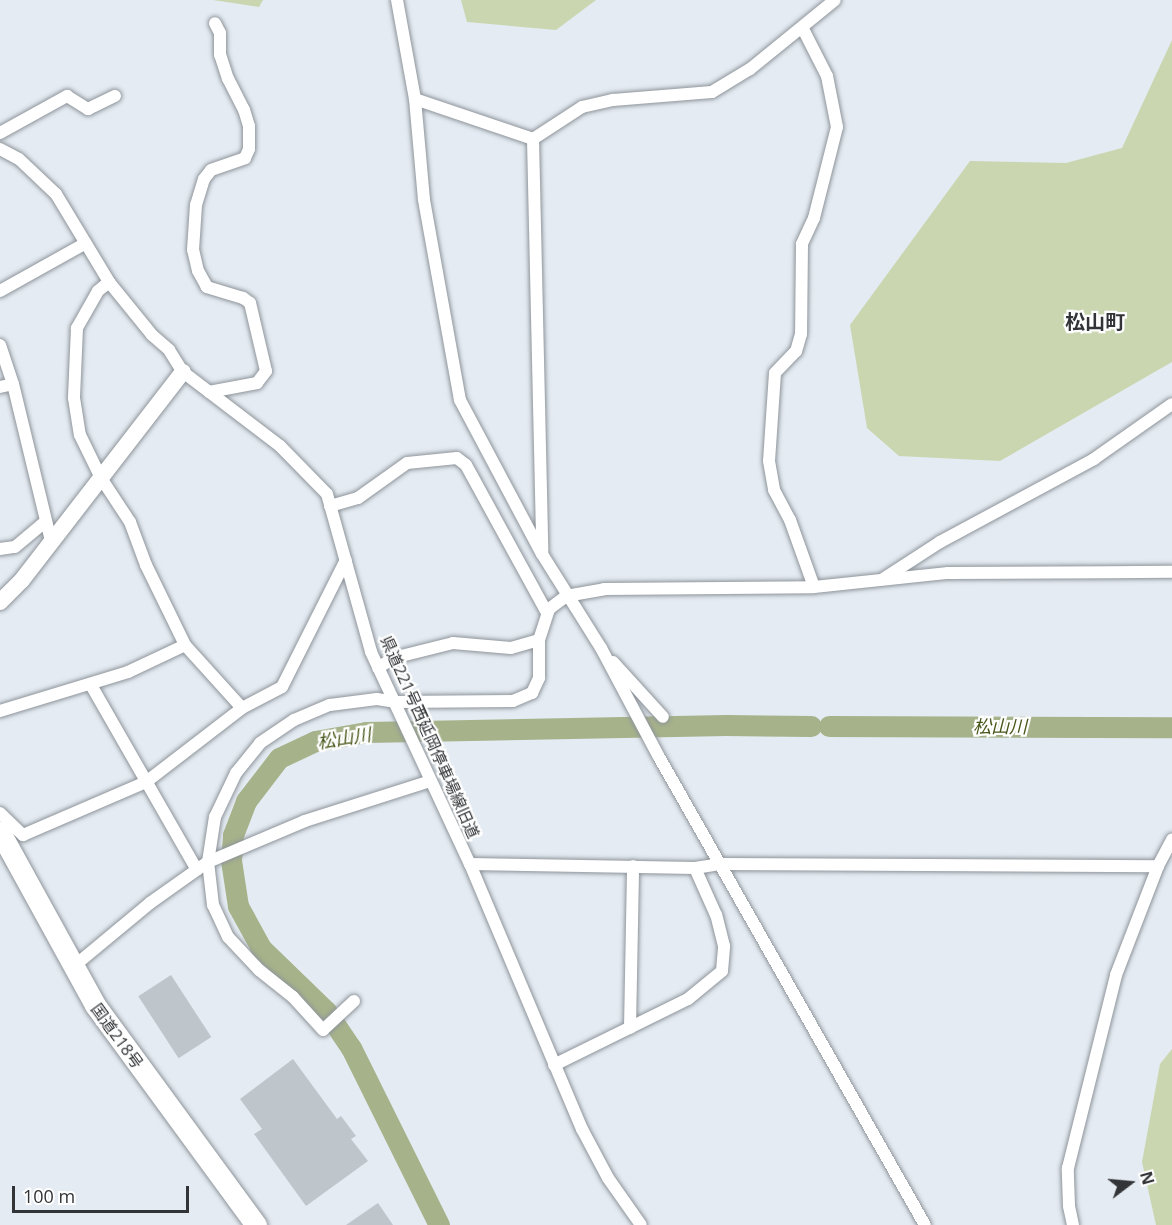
<!DOCTYPE html>
<html>
<head>
<meta charset="utf-8">
<style>
	body { margin:0 }
	#map { position:relative; width:1172px; height:1225px; overflow:hidden; background:#e4ebf2; font-family:"Open Sans","Noto Sans JP",sans-serif }
	div>[style] { position:absolute }
	.green>* { inset:0; background:#cad6b0 }
	.river>* { height:21px; margin:-10.5px; padding:0 10.5px; transform-origin:10.5px; border-radius:10.5px; background:#a6b28a }
	.building>* { inset:0; background:#bec5cb; transform-origin:0 0 }
	.roads { filter:drop-shadow(0 0 2px #8e949a) drop-shadow(0 0 2px #8e949a) }
	.street>* { height:12px; margin:-6px; padding:0 6px; transform-origin:6px; border-radius:6px; background:#fff }
	.secondary>* { height:16px; margin:-8px; padding:0 8px; transform-origin:8px; border-radius:8px; background:#fff }
	.highway>* { height:21px; margin:-10.5px; padding:0 10.5px; transform-origin:10.5px; border-radius:10.5px; background:#fff }
	span { translate:-50% -50%; white-space:nowrap; text-align:center; line-height:1.15; -webkit-text-stroke:4.5px #fff; paint-order:stroke }
	.street-label { font-size:16px; color:#323437 }
	.water-label { font-size:18px; color:#475619; font-style:italic }
	.quarter-label { font-size:20px; color:#323437; font-weight:700 }
	.north { position:absolute; left:1100px; top:1153px; width:60px; height:60px; -webkit-text-stroke:4px #fff; paint-order:stroke; rotate:74deg; font-size:16px; font-weight:700; line-height:24px; text-align:center; color:#323437 }
	.north::after { content:''; display:block; margin:auto; width:21px; height:27px; background:#323437; clip-path:polygon(50% 0,100% 100%,50% 72%,0 100%) }
	.scale { position:absolute; left:12px; top:1186px; width:177px; height:27px; box-sizing:border-box; border:3px solid #323437; border-top:0; padding-left:8px; font-size:18px; line-height:21px; white-space:nowrap; color:#323437; -webkit-text-stroke:4px #fff; paint-order:stroke }
</style>
</head>
<body>
<div id="map">
	<div class="green">
		<i style="clip-path:polygon(213px 0,263px 0,259px 7px)"></i>
		<i style="clip-path:polygon(461px 0,596px 0,556px 30px,467px 22px)"></i>
		<i style="clip-path:polygon(1172px 40px,1172px 362px,1000px 461px,899px 456px,867px 428px,850px 325px,970px 161px,1066px 163px,1122px 148px)"></i>
		<i style="clip-path:polygon(1172px 1049px,1172px 1225px,1156px 1225px,1142px 1162px,1160px 1064px)"></i>
	</div>
	<div class="river">
		<i style="left:829px;top:726px;width:343px;rotate:0.2deg"></i>
		<i style="left:439px;top:1225px;width:198px;rotate:-116.4deg"></i>
		<i style="left:351px;top:1048px;width:45px;rotate:-124deg"></i>
		<i style="left:326px;top:1011px;width:91px;rotate:-135.9deg"></i>
		<i style="left:261px;top:948px;width:48px;rotate:-118.7deg"></i>
		<i style="left:238px;top:906px;width:47px;rotate:-98.7deg"></i>
		<i style="left:231px;top:860px;width:25px;rotate:-85deg"></i>
		<i style="left:233px;top:835px;width:36px;rotate:-69deg"></i>
		<i style="left:246px;top:801px;width:54px;rotate:-52.5deg"></i>
		<i style="left:279px;top:758px;width:40px;rotate:-25deg"></i>
		<i style="left:315px;top:741px;width:52px;rotate:-10deg"></i>
		<i style="left:366px;top:732px;width:360px;rotate:-1.1deg"></i>
		<i style="left:726px;top:725px;width:85px;rotate:0.7deg"></i>
	</div>
	<div class="building">
		<i style="left:171px;top:975px;width:74px;height:39px;rotate:57deg"></i>
		<i style="clip-path:polygon(293px 1059px,337px 1119px,341px 1116px,356px 1136px,351px 1139px,368px 1161px,306px 1206px,254px 1134px,262px 1129px,240px 1099px)"></i>
		<i style="clip-path:polygon(378px 1203px,393px 1225px,346px 1225px)"></i>
	</div>
	<div class="roads">
		<div class="street">
			<i style="left:397px;top:0;width:101px;rotate:79.7deg"></i>
			<i style="left:415px;top:99px;width:101px;rotate:84.9deg"></i>
			<i style="left:424px;top:200px;width:203px;rotate:79.8deg"></i>
			<i style="left:460px;top:400px;width:174px;rotate:62deg"></i>
			<i style="left:542px;top:554px;width:111px;rotate:57.9deg"></i>
			<i style="left:601px;top:648px;width:123px;rotate:62deg"></i>
			<i style="left:659px;top:757px;width:538px;rotate:60.39deg"></i>
			<i style="left:802px;top:27px;width:55px;rotate:63deg"></i>
			<i style="left:827px;top:76px;width:52px;rotate:78.9deg"></i>
			<i style="left:837px;top:127px;width:94px;rotate:104.2deg"></i>
			<i style="left:814px;top:218px;width:29px;rotate:115deg"></i>
			<i style="left:802px;top:244px;width:90px;rotate:90.6deg"></i>
			<i style="left:801px;top:334px;width:18px;rotate:106deg"></i>
			<i style="left:796px;top:351px;width:30px;rotate:134deg"></i>
			<i style="left:775px;top:373px;width:88px;rotate:93.9deg"></i>
			<i style="left:769px;top:461px;width:29px;rotate:80deg"></i>
			<i style="left:774px;top:490px;width:34px;rotate:62deg"></i>
			<i style="left:790px;top:520px;width:71px;rotate:70.3deg"></i>
			<i style="left:415px;top:99px;width:125px;rotate:18.7deg"></i>
			<i style="left:0;top:133px;width:77px;rotate:-28.9deg"></i>
			<i style="left:67px;top:96px;width:25px;rotate:32deg"></i>
			<i style="left:88px;top:109px;width:30px;rotate:-26deg"></i>
			<i style="left:533px;top:139px;width:412px;rotate:88.7deg"></i>
			<i style="left:533px;top:139px;width:59px;rotate:-33.1deg"></i>
			<i style="left:582px;top:107px;width:32px;rotate:-13deg"></i>
			<i style="left:613px;top:100px;width:99px;rotate:-4.6deg"></i>
			<i style="left:712px;top:92px;width:44px;rotate:-31.2deg"></i>
			<i style="left:750px;top:69px;width:109px;rotate:-39.1deg"></i>
			<i style="left:0;top:149px;width:21px;rotate:28deg"></i>
			<i style="left:19px;top:159px;width:51px;rotate:43.4deg"></i>
			<i style="left:56px;top:194px;width:103px;rotate:58.9deg"></i>
			<i style="left:109px;top:282px;width:68px;rotate:50.9deg"></i>
			<i style="left:152px;top:335px;width:23px;rotate:41deg"></i>
			<i style="left:169px;top:350px;width:26px;rotate:58deg"></i>
			<i style="left:183px;top:372px;width:122px;rotate:37.3deg"></i>
			<i style="left:280px;top:446px;width:67px;rotate:45.6deg"></i>
			<i style="left:327px;top:494px;width:164px;rotate:74.4deg"></i>
			<i style="left:371px;top:652px;width:234px;rotate:65deg"></i>
			<i style="left:470px;top:864px;width:288px;rotate:67.1deg"></i>
			<i style="left:582px;top:1129px;width:55px;rotate:62deg"></i>
			<i style="left:608px;top:1178px;width:57px;rotate:54.9deg"></i>
			<i style="left:109px;top:282px;width:14px;rotate:141deg"></i>
			<i style="left:98px;top:291px;width:43px;rotate:119.6deg"></i>
			<i style="left:77px;top:328px;width:70px;rotate:92.5deg"></i>
			<i style="left:74px;top:398px;width:37px;rotate:81deg"></i>
			<i style="left:80px;top:435px;width:48px;rotate:64deg"></i>
			<i style="left:101px;top:478px;width:53px;rotate:56.6deg"></i>
			<i style="left:130px;top:522px;width:46px;rotate:69.6deg"></i>
			<i style="left:146px;top:565px;width:89px;rotate:64deg"></i>
			<i style="left:185px;top:645px;width:85px;rotate:47.9deg"></i>
			<i style="left:242px;top:708px;width:45px;rotate:-27.7deg"></i>
			<i style="left:282px;top:687px;width:142px;rotate:-63.3deg"></i>
			<i style="left:0;top:291px;width:98px;rotate:-29.2deg"></i>
			<i style="left:0;top:345px;width:41px;rotate:71.6deg"></i>
			<i style="left:13px;top:384px;width:162px;rotate:76.4deg"></i>
			<i style="left:0;top:387px;width:13px;rotate:-13deg"></i>
			<i style="left:209px;top:392px;width:49px;rotate:-10.6deg"></i>
			<i style="left:257px;top:383px;width:15px;rotate:-53deg"></i>
			<i style="left:266px;top:371px;width:70px;rotate:-103.2deg"></i>
			<i style="left:250px;top:303px;width:9px;rotate:-144deg"></i>
			<i style="left:243px;top:298px;width:38px;rotate:-163deg"></i>
			<i style="left:207px;top:287px;width:18px;rotate:-119deg"></i>
			<i style="left:198px;top:271px;width:22px;rotate:-103deg"></i>
			<i style="left:193px;top:250px;width:45px;rotate:-86.2deg"></i>
			<i style="left:196px;top:205px;width:27px;rotate:-73deg"></i>
			<i style="left:204px;top:179px;width:11px;rotate:-52deg"></i>
			<i style="left:211px;top:170px;width:36px;rotate:-19deg"></i>
			<i style="left:245px;top:158px;width:10px;rotate:-66deg"></i>
			<i style="left:249px;top:149px;width:23px;rotate:-90deg"></i>
			<i style="left:249px;top:126px;width:17px;rotate:-107deg"></i>
			<i style="left:244px;top:110px;width:35px;rotate:-117deg"></i>
			<i style="left:228px;top:79px;width:25px;rotate:-108deg"></i>
			<i style="left:220px;top:55px;width:22px;rotate:-90deg"></i>
			<i style="left:220px;top:33px;width:11px;rotate:-117deg"></i>
			<i style="left:330px;top:506px;width:29px;rotate:-16deg"></i>
			<i style="left:358px;top:498px;width:60px;rotate:-35.5deg"></i>
			<i style="left:407px;top:463px;width:50px;rotate:-5.7deg"></i>
			<i style="left:457px;top:458px;width:11px;rotate:38deg"></i>
			<i style="left:466px;top:465px;width:169px;rotate:61.3deg"></i>
			<i style="left:0;top:549px;width:15px;rotate:-8deg"></i>
			<i style="left:15px;top:547px;width:40px;rotate:-40deg"></i>
			<i style="left:883px;top:579px;width:68px;rotate:-33deg"></i>
			<i style="left:940px;top:542px;width:175px;rotate:-28.3deg"></i>
			<i style="left:1094px;top:459px;width:95px;rotate:-35.2deg"></i>
			<i style="left:613px;top:662px;width:74px;rotate:47.7deg"></i>
			<i style="left:378px;top:668px;width:18px;rotate:-34deg"></i>
			<i style="left:393px;top:658px;width:62px;rotate:-14deg"></i>
			<i style="left:453px;top:643px;width:58px;rotate:4.9deg"></i>
			<i style="left:511px;top:648px;width:29px;rotate:-16deg"></i>
			<i style="left:539px;top:640px;width:33px;rotate:-72deg"></i>
			<i style="left:549px;top:609px;width:21px;rotate:-37deg"></i>
			<i style="left:566px;top:596px;width:39px;rotate:-10deg"></i>
			<i style="left:604px;top:589px;width:210px;rotate:-0.5deg"></i>
			<i style="left:814px;top:587px;width:135px;rotate:-6deg"></i>
			<i style="left:948px;top:573px;width:224px;rotate:-0.3deg"></i>
			<i style="left:91px;top:685px;width:213px;rotate:60.2deg"></i>
			<i style="left:0;top:711px;width:134px;rotate:-16.9deg"></i>
			<i style="left:128px;top:672px;width:63px;rotate:-25.3deg"></i>
			<i style="left:0;top:813px;width:32px;rotate:44deg"></i>
			<i style="left:23px;top:835px;width:134px;rotate:-23.3deg"></i>
			<i style="left:146px;top:782px;width:121px;rotate:-37.6deg"></i>
			<i style="left:470px;top:864px;width:225px;rotate:1deg"></i>
			<i style="left:695px;top:868px;width:25px;rotate:-9deg"></i>
			<i style="left:720px;top:864px;width:438px;rotate:0.3deg"></i>
			<i style="left:73px;top:967px;width:100px;rotate:-39.7deg"></i>
			<i style="left:150px;top:903px;width:71px;rotate:-35.3deg"></i>
			<i style="left:208px;top:862px;width:105px;rotate:-22.9deg"></i>
			<i style="left:305px;top:821px;width:131px;rotate:-17.7deg"></i>
			<i style="left:354px;top:1001px;width:42px;rotate:136.9deg"></i>
			<i style="left:323px;top:1030px;width:45px;rotate:-132.3deg"></i>
			<i style="left:293px;top:997px;width:43px;rotate:-141.5deg"></i>
			<i style="left:259px;top:970px;width:45px;rotate:-133.2deg"></i>
			<i style="left:228px;top:937px;width:35px;rotate:-115deg"></i>
			<i style="left:213px;top:905px;width:43px;rotate:-96.6deg"></i>
			<i style="left:208px;top:862px;width:46px;rotate:-81.2deg"></i>
			<i style="left:215px;top:817px;width:49px;rotate:-64.5deg"></i>
			<i style="left:236px;top:773px;width:38px;rotate:-51deg"></i>
			<i style="left:260px;top:743px;width:41px;rotate:-34.1deg"></i>
			<i style="left:294px;top:720px;width:39px;rotate:-23deg"></i>
			<i style="left:330px;top:705px;width:47px;rotate:-7.3deg"></i>
			<i style="left:377px;top:699px;width:18px;rotate:9deg"></i>
			<i style="left:395px;top:702px;width:118px;rotate:-0.5deg"></i>
			<i style="left:513px;top:701px;width:21px;rotate:-23deg"></i>
			<i style="left:532px;top:693px;width:17px;rotate:-65deg"></i>
			<i style="left:539px;top:678px;width:38px;rotate:-90deg"></i>
			<i style="left:630px;top:1028px;width:162px;rotate:-88.9deg"></i>
			<i style="left:554px;top:1065px;width:149px;rotate:-26.2deg"></i>
			<i style="left:688px;top:999px;width:44px;rotate:-39.5deg"></i>
			<i style="left:722px;top:971px;width:25px;rotate:-85deg"></i>
			<i style="left:724px;top:946px;width:32px;rotate:-104deg"></i>
			<i style="left:716px;top:915px;width:51px;rotate:-114.1deg"></i>
			<i style="left:1073px;top:1225px;width:19px;rotate:-102deg"></i>
			<i style="left:1069px;top:1206px;width:38px;rotate:-92deg"></i>
			<i style="left:1068px;top:1168px;width:199px;rotate:-76deg"></i>
			<i style="left:1116px;top:975px;width:117px;rotate:-68.9deg"></i>
			<i style="left:1158px;top:866px;width:30px;rotate:-62deg"></i>
		</div>
		<div class="secondary">
			<i style="left:0;top:602px;width:31px;rotate:-45deg"></i>
			<i style="left:22px;top:580px;width:263px;rotate:-52.3deg"></i>
		</div>
		<div class="highway">
			<i style="left:0;top:832px;width:197px;rotate:61.2deg"></i>
			<i style="left:95px;top:1005px;width:273px;rotate:53.8deg"></i>
		</div>
	</div>
	<div class="street-label">
		<span style="left:430px;top:737px;rotate:66deg">県道221号西延岡停車場線旧道</span>
		<span style="left:117px;top:1036px;rotate:54deg">国道218号</span>
	</div>
	<div class="water-label">
		<span style="left:1000px;top:726px">松山川</span>
		<span style="left:344px;top:738px;rotate:-9deg">松山川</span>
	</div>
	<div class="quarter-label">
		<span style="left:1095px;top:321px">松山町</span>
	</div>
	<div class="north">N</div>
	<div class="scale">100 m</div>
</div>
</body>
</html>
